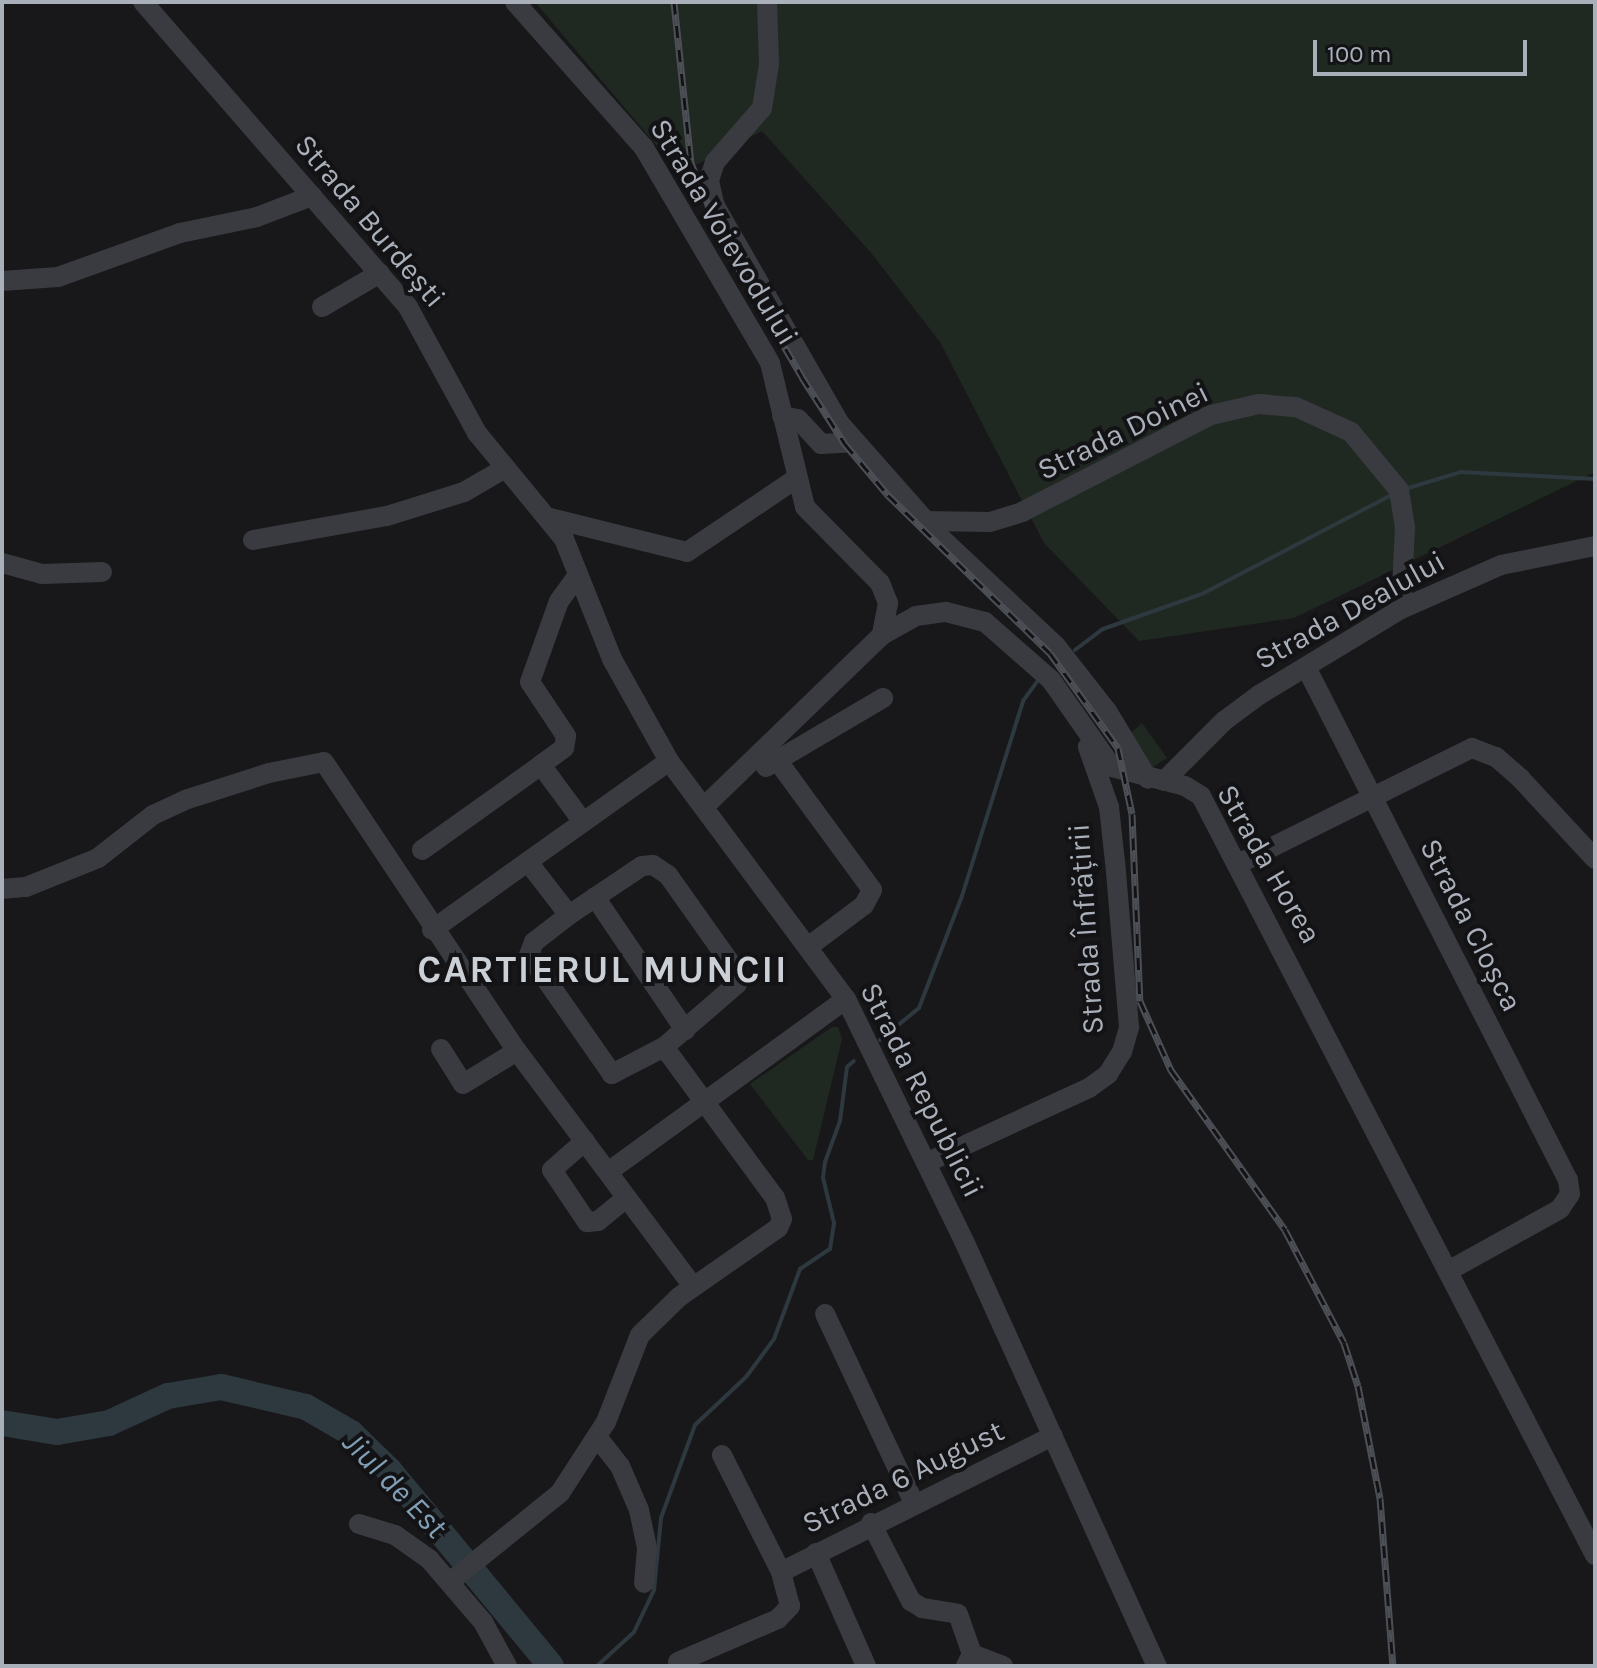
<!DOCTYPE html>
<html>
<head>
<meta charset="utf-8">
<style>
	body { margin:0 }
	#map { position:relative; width:1597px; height:1668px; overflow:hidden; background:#18181a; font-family:Karla,sans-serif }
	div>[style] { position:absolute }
	.green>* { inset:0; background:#202921 }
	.stream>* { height:4px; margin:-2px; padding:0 2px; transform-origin:2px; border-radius:2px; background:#2e383f }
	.river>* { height:26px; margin:-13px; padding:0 13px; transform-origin:13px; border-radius:13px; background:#2e383f }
	.minor>* { height:20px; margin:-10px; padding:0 10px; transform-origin:10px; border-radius:10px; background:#393b40 }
	.rail>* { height:7px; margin-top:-3.5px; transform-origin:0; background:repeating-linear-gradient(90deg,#131316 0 12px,#4c4f55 0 24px); box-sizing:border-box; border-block:2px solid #4c4f55 }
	span { translate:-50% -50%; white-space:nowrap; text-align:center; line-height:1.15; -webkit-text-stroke:8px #131316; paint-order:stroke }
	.street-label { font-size:30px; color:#aab0ba }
	.water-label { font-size:32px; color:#81a0b6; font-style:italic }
	.district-label { font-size:38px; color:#cbcfd6; font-weight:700; letter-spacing:2px }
	.frame { position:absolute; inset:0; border:4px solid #aab0ba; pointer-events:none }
	.scale { position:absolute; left:1313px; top:40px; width:214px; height:36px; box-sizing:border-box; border:4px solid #aab0ba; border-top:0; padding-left:10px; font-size:24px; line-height:28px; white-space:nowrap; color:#aab0ba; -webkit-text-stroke:6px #131316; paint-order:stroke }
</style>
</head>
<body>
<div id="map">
	<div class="green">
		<i style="clip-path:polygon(535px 2px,1595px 2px,1595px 472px,1294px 618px,1139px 641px,1044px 543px,940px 342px,872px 254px,762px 131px,680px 173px)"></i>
		<i style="clip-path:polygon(1142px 723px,1167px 758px,1147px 771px,1128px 736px)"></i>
		<i style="clip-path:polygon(832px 1027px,838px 1027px,842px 1039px,813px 1160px,808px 1160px,750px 1084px)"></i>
	</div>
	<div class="stream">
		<i style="left:1405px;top:489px;width:59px;rotate:-16.9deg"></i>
		<i style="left:1461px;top:472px;width:134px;rotate:3deg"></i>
		<i style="left:1075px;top:650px;width:35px;rotate:-37deg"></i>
		<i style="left:1103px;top:629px;width:105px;rotate:-19.5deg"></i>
		<i style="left:1202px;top:594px;width:216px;rotate:-27.6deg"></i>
		<i style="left:880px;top:1040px;width:50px;rotate:-39.4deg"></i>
		<i style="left:919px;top:1008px;width:120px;rotate:-69deg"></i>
		<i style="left:962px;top:896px;width:204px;rotate:-72.6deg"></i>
		<i style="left:1023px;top:701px;width:24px;rotate:-54deg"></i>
		<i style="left:597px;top:1666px;width:50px;rotate:-42.6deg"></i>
		<i style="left:634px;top:1632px;width:47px;rotate:-64.5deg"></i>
		<i style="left:654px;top:1590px;width:72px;rotate:-84.4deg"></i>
		<i style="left:661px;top:1518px;width:99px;rotate:-69.9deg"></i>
		<i style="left:695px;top:1425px;width:70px;rotate:-43.3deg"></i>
		<i style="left:746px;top:1377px;width:47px;rotate:-53.6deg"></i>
		<i style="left:774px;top:1339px;width:75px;rotate:-69.6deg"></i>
		<i style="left:800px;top:1269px;width:36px;rotate:-34deg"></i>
		<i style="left:830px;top:1249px;width:26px;rotate:-81deg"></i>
		<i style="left:834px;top:1223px;width:46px;rotate:-103.7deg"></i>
		<i style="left:823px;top:1178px;width:16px;rotate:-83deg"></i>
		<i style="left:825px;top:1162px;width:44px;rotate:-69.9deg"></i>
		<i style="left:840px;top:1121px;width:54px;rotate:-82.6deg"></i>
		<i style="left:847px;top:1067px;width:9px;rotate:-41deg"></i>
	</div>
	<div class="river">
		<i style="left:2px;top:1423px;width:56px;rotate:9.3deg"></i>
		<i style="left:57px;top:1432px;width:53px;rotate:-9.8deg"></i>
		<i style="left:109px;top:1423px;width:65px;rotate:-24.6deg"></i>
		<i style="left:168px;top:1396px;width:54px;rotate:-9.6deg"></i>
		<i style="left:221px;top:1387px;width:87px;rotate:13.2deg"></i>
		<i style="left:306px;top:1407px;width:52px;rotate:30deg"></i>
		<i style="left:351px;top:1433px;width:53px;rotate:44.2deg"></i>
		<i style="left:389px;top:1470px;width:254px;rotate:50.4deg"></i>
	</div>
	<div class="minor">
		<i style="left:143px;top:2px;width:404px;rotate:49deg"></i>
		<i style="left:408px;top:307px;width:144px;rotate:61.3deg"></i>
		<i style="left:477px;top:433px;width:137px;rotate:50.6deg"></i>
		<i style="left:564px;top:539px;width:129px;rotate:68.2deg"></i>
		<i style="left:612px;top:659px;width:117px;rotate:60.8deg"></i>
		<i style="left:669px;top:761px;width:297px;rotate:53.4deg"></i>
		<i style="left:846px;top:999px;width:269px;rotate:64deg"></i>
		<i style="left:964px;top:1241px;width:467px;rotate:65.6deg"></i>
		<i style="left:515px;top:2px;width:195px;rotate:48.5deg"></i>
		<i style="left:644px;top:148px;width:249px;rotate:59.6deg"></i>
		<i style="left:770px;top:363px;width:148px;rotate:76.3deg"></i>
		<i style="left:805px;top:507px;width:107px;rotate:45.4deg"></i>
		<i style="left:880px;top:583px;width:22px;rotate:68deg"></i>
		<i style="left:888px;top:603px;width:33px;rotate:101deg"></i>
		<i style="left:882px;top:635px;width:248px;rotate:136deg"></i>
		<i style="left:767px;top:2px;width:62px;rotate:88.2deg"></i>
		<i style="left:769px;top:64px;width:45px;rotate:99deg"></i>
		<i style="left:762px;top:108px;width:72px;rotate:131deg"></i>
		<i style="left:715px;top:162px;width:20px;rotate:108deg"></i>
		<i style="left:709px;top:181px;width:26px;rotate:77deg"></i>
		<i style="left:715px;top:206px;width:251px;rotate:60.2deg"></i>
		<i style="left:840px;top:424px;width:152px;rotate:48.5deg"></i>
		<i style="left:941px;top:538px;width:158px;rotate:43.2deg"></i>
		<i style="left:1056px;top:646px;width:83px;rotate:51.9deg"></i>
		<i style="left:1107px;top:711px;width:79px;rotate:58.9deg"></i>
		<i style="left:2px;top:281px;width:56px;rotate:-4.1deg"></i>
		<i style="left:58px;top:277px;width:130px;rotate:-19.8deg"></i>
		<i style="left:180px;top:233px;width:79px;rotate:-11.7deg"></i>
		<i style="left:257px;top:217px;width:59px;rotate:-20.9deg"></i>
		<i style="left:322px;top:307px;width:67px;rotate:-30.4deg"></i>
		<i style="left:782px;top:416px;width:16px;rotate:11deg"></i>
		<i style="left:798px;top:419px;width:34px;rotate:47deg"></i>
		<i style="left:821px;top:444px;width:33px;rotate:-3deg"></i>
		<i style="left:550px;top:518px;width:141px;rotate:13.9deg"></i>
		<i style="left:687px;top:552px;width:133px;rotate:-33.9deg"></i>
		<i style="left:925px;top:521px;width:65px;rotate:0.9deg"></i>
		<i style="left:990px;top:522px;width:34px;rotate:-17deg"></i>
		<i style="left:1022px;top:512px;width:212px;rotate:-27.2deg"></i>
		<i style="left:1211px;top:415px;width:49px;rotate:-12.9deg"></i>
		<i style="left:1259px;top:404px;width:37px;rotate:5deg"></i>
		<i style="left:1296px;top:407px;width:60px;rotate:24.4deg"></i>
		<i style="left:1351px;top:432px;width:75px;rotate:50.4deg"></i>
		<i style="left:1399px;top:490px;width:37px;rotate:81deg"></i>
		<i style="left:1405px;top:527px;width:82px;rotate:92.8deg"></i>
		<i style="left:253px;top:540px;width:136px;rotate:-10.2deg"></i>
		<i style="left:387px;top:516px;width:81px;rotate:-17.3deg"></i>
		<i style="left:464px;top:492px;width:48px;rotate:-30.3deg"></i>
		<i style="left:2px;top:563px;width:41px;rotate:15.4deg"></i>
		<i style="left:42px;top:574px;width:60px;rotate:-1.9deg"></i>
		<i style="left:578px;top:575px;width:32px;rotate:126deg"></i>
		<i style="left:559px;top:601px;width:86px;rotate:109.7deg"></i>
		<i style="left:530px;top:682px;width:65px;rotate:56.3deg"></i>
		<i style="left:566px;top:736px;width:12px;rotate:99deg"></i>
		<i style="left:564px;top:748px;width:29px;rotate:144deg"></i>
		<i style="left:541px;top:765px;width:71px;rotate:53.6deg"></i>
		<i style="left:882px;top:635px;width:39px;rotate:-29deg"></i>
		<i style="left:916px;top:616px;width:30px;rotate:-8deg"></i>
		<i style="left:946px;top:612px;width:40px;rotate:14.4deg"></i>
		<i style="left:985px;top:622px;width:88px;rotate:41.3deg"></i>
		<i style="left:1051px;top:680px;width:106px;rotate:55deg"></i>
		<i style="left:1112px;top:767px;width:75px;rotate:14.6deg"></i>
		<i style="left:1185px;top:786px;width:19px;rotate:32deg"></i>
		<i style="left:1201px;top:796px;width:855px;rotate:62.57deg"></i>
		<i style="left:1306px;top:667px;width:576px;rotate:62.95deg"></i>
		<i style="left:1568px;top:1180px;width:14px;rotate:82deg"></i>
		<i style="left:1570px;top:1194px;width:18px;rotate:124deg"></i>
		<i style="left:1560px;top:1209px;width:126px;rotate:151deg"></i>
		<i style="left:777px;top:760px;width:161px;rotate:53.8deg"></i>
		<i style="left:872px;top:890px;width:17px;rotate:118deg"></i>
		<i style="left:864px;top:905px;width:70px;rotate:143.1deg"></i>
		<i style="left:766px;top:767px;width:136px;rotate:-30.5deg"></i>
		<i style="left:1164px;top:781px;width:85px;rotate:-45deg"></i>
		<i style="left:1224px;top:721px;width:44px;rotate:-36.6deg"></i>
		<i style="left:1259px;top:695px;width:166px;rotate:-31.2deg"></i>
		<i style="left:1401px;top:609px;width:109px;rotate:-23.7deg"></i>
		<i style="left:1501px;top:565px;width:96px;rotate:-11.4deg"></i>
		<i style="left:422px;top:850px;width:146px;rotate:-35.5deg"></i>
		<i style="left:528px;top:862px;width:67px;rotate:52.3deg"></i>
		<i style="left:1240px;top:863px;width:259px;rotate:-26.4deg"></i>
		<i style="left:1472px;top:748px;width:26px;rotate:21deg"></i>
		<i style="left:1496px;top:757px;width:33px;rotate:41deg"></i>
		<i style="left:1521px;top:779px;width:109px;rotate:47.2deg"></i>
		<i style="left:653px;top:865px;width:18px;rotate:34deg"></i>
		<i style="left:668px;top:875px;width:118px;rotate:54.7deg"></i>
		<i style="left:736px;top:971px;width:13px;rotate:86deg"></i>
		<i style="left:737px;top:984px;width:96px;rotate:139.2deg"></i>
		<i style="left:664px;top:1047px;width:59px;rotate:152.6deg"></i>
		<i style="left:612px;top:1074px;width:145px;rotate:-124.9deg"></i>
		<i style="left:529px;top:955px;width:14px;rotate:-69deg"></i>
		<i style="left:534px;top:942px;width:44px;rotate:-37.6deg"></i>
		<i style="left:569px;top:915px;width:88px;rotate:-33.9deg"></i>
		<i style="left:642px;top:866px;width:11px;rotate:-5deg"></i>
		<i style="left:2px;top:889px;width:24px;rotate:-5deg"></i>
		<i style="left:26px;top:887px;width:78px;rotate:-21.9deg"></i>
		<i style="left:98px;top:858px;width:70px;rotate:-38deg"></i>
		<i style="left:153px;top:815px;width:38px;rotate:-25deg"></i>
		<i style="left:188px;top:799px;width:85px;rotate:-17.8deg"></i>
		<i style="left:269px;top:773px;width:56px;rotate:-11.3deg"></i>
		<i style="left:324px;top:762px;width:348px;rotate:56.3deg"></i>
		<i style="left:517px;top:1051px;width:294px;rotate:53.2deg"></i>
		<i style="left:595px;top:897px;width:161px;rotate:55.9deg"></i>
		<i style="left:432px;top:930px;width:291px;rotate:-35.5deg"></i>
		<i style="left:441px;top:1049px;width:41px;rotate:57.8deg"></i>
		<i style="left:463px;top:1084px;width:63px;rotate:-31.4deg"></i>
		<i style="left:585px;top:1141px;width:44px;rotate:138.7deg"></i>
		<i style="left:552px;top:1170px;width:63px;rotate:56.1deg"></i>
		<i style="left:587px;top:1222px;width:11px;rotate:-5deg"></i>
		<i style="left:598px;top:1221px;width:36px;rotate:-39deg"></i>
		<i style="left:926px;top:1163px;width:179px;rotate:-24.7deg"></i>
		<i style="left:1089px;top:1088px;width:24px;rotate:-36deg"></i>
		<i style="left:1108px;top:1074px;width:26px;rotate:-58deg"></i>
		<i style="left:1122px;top:1052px;width:26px;rotate:-74deg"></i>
		<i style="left:1129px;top:1027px;width:166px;rotate:-94.8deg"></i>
		<i style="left:1115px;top:862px;width:55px;rotate:-96.2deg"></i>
		<i style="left:1109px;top:807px;width:64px;rotate:-109.3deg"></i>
		<i style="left:608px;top:1172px;width:294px;rotate:-36deg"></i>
		<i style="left:825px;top:1314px;width:207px;rotate:64.8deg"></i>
		<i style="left:598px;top:1438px;width:36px;rotate:52deg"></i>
		<i style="left:620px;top:1466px;width:48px;rotate:66.6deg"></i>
		<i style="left:639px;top:1510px;width:40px;rotate:78deg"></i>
		<i style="left:647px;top:1549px;width:34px;rotate:95deg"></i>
		<i style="left:871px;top:1523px;width:88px;rotate:62.9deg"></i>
		<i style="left:911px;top:1601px;width:13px;rotate:32deg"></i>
		<i style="left:922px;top:1608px;width:36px;rotate:9deg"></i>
		<i style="left:958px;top:1614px;width:42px;rotate:70.7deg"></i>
		<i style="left:972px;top:1654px;width:13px;rotate:117deg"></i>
		<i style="left:359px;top:1524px;width:38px;rotate:17deg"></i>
		<i style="left:395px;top:1535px;width:42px;rotate:35.2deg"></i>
		<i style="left:429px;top:1559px;width:83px;rotate:49.4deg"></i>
		<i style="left:483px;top:1622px;width:50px;rotate:61.4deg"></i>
		<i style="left:816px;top:1553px;width:124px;rotate:66.1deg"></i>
		<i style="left:781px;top:1572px;width:304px;rotate:-26.6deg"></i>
		<i style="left:451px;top:1581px;width:140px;rotate:-38.9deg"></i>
		<i style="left:560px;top:1493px;width:85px;rotate:-57.1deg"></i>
		<i style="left:606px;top:1422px;width:93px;rotate:-68.7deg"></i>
		<i style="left:640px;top:1335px;width:54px;rotate:-44.3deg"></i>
		<i style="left:679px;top:1297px;width:121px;rotate:-34.9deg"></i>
		<i style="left:778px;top:1228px;width:10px;rotate:-66deg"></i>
		<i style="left:782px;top:1219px;width:22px;rotate:-108deg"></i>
		<i style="left:775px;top:1198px;width:187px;rotate:-126.3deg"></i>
		<i style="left:972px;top:1654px;width:33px;rotate:21deg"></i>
		<i style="left:678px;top:1662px;width:109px;rotate:-23.3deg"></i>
		<i style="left:778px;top:1619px;width:18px;rotate:-47deg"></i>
		<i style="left:790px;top:1606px;width:35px;rotate:-105deg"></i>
		<i style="left:781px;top:1572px;width:131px;rotate:-116.8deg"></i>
	</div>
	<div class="rail">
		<i style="left:674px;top:2px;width:162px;rotate:84deg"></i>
		<i style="left:691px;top:163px;width:89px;rotate:67.5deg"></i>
		<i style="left:725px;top:245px;width:153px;rotate:59.7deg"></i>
		<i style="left:802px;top:377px;width:80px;rotate:57.3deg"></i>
		<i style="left:845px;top:444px;width:67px;rotate:49.9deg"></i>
		<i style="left:888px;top:495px;width:226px;rotate:44.3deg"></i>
		<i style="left:1050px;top:653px;width:117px;rotate:54.4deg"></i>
		<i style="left:1118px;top:748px;width:67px;rotate:78deg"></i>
		<i style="left:1132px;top:814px;width:187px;rotate:87.6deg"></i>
		<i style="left:1140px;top:1001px;width:76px;rotate:65.8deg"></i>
		<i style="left:1171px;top:1070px;width:196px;rotate:54.5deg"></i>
		<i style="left:1285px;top:1230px;width:127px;rotate:62.4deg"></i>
		<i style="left:1344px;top:1343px;width:45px;rotate:72deg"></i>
		<i style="left:1358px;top:1386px;width:114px;rotate:78.9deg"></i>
		<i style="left:1380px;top:1498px;width:169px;rotate:85.6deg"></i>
	</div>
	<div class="street-label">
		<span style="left:370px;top:221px;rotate:50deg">Strada Burdești</span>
		<span style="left:724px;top:232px;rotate:59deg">Strada Voievodului</span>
		<span style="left:1123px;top:431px;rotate:-26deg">Strada Doinei</span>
		<span style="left:1350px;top:610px;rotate:-29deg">Strada Dealului</span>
		<span style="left:1269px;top:864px;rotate:60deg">Strada Horea</span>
		<span style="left:1471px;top:925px;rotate:63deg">Strada Cloșca</span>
		<span style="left:1086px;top:929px;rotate:-94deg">Strada Înfrățirii</span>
		<span style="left:922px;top:1090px;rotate:63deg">Strada Republicii</span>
		<span style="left:903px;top:1477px;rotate:-26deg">Strada 6 August</span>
	</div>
	<div class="water-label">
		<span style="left:394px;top:1485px;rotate:46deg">Jiul de Est</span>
	</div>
	<div class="district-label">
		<span style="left:603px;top:970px">CARTIERUL MUNCII</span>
	</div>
	<div class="frame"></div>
	<div class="scale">100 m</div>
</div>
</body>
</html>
